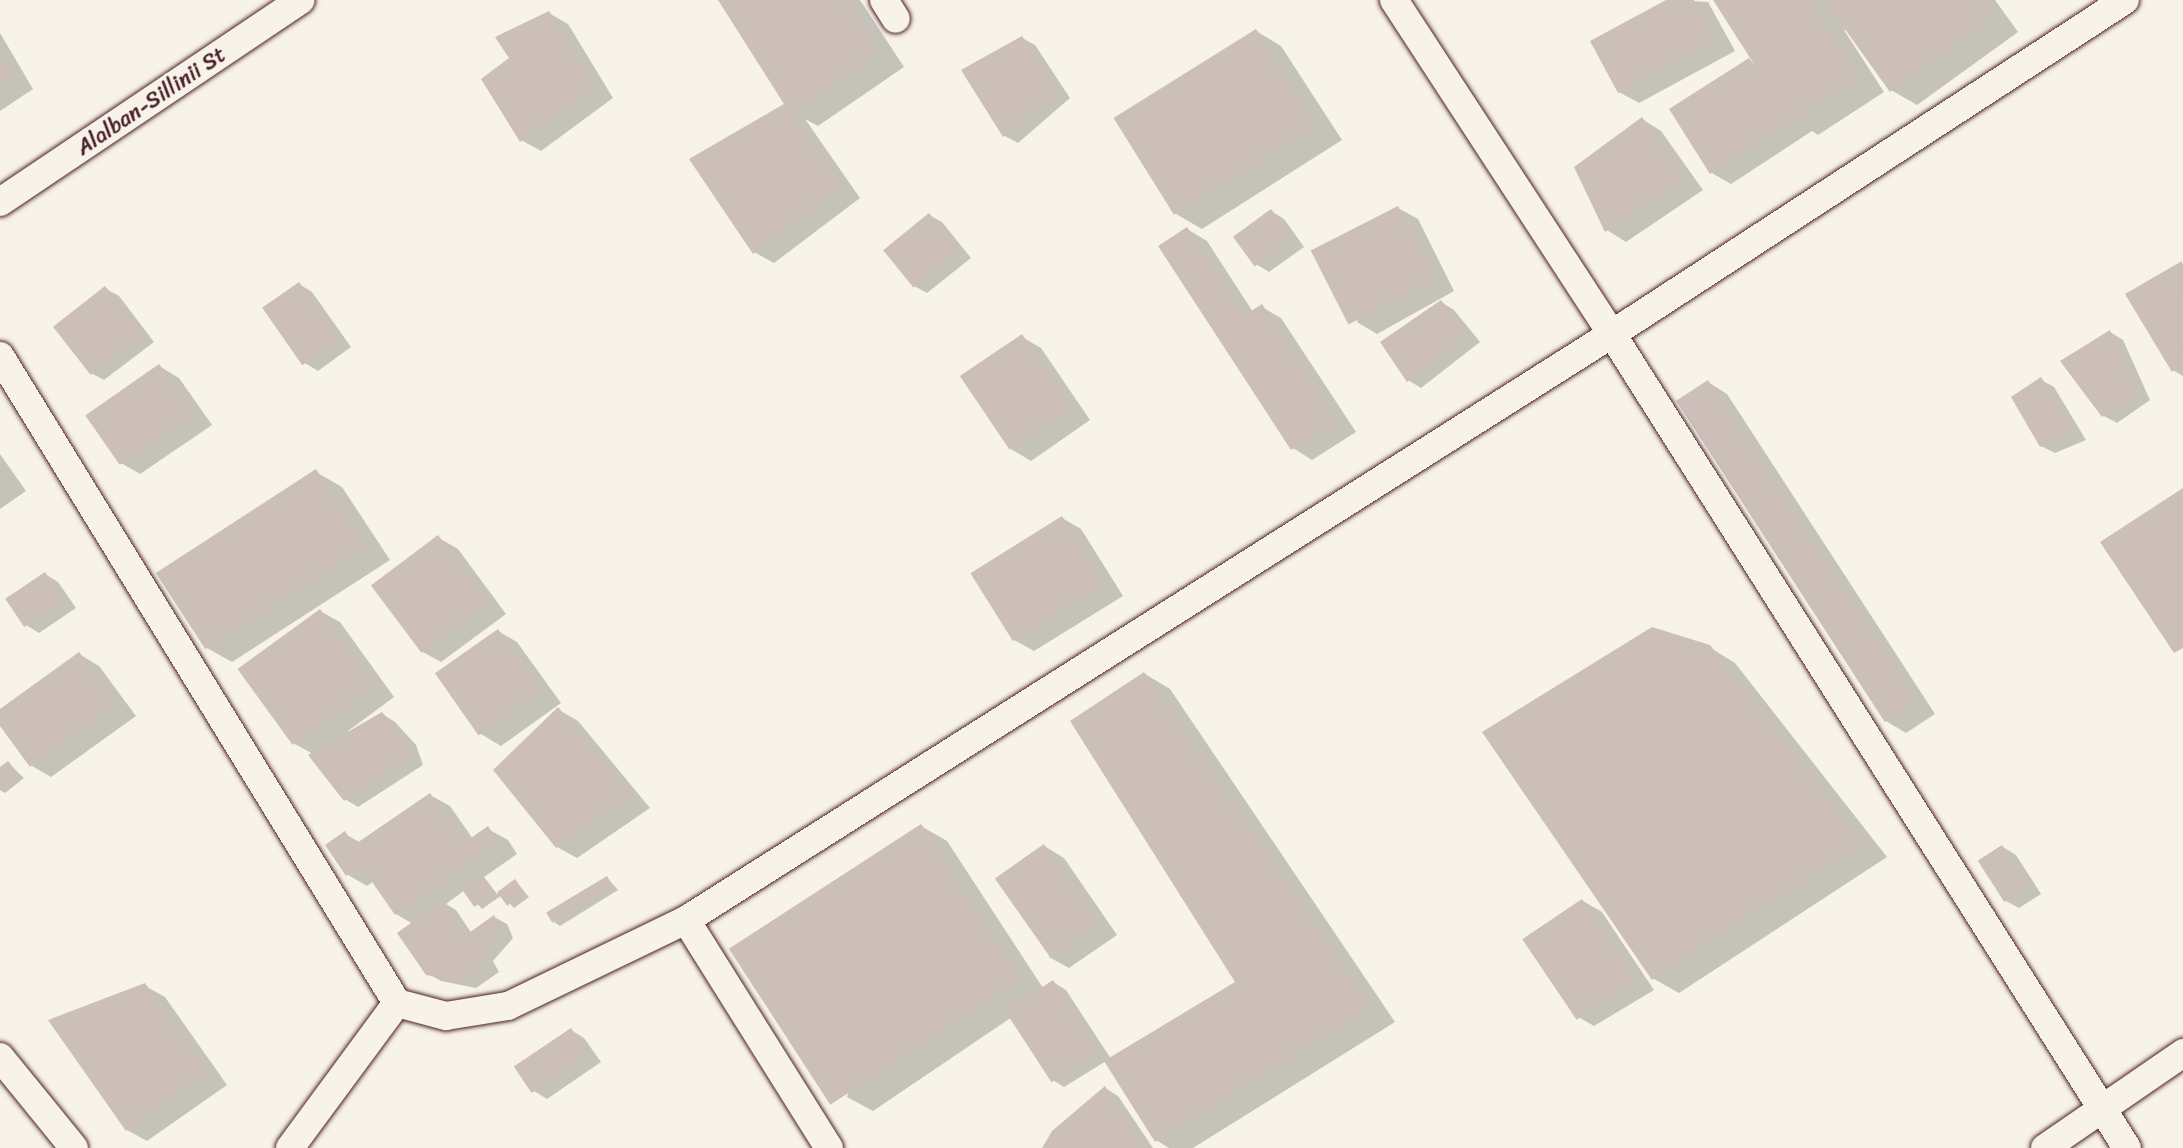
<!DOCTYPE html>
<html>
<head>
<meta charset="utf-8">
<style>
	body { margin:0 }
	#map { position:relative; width:2183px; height:1148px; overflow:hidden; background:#f7f3e8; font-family:Sriracha,sans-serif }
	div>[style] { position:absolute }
	.shadow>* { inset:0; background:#0003 }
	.building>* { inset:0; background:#ccbfb9; transform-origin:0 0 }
	.roads { filter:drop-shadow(0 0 2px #4a1f2b) drop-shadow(0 0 2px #4a1f2b) }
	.minor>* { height:28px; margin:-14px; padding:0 14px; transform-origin:14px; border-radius:14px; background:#f7f3e8 }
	span { translate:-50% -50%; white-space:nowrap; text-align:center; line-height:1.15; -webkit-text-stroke:6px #f7f3e8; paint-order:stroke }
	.street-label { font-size:22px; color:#4a1f2b }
</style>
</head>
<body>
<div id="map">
	<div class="shadow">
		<i style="clip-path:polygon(721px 0,860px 0,904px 67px,818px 126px,805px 119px,860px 198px,774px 263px,754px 252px,791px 110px)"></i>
		<i style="clip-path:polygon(1670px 0,1708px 2px,1735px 51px,1639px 103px,1619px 92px)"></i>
		<i style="clip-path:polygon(1716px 0,1995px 0,2018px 32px,1917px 105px,1891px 90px,1847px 29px,1844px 30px,1884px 92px,1818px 135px,1812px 131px,1731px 184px,1712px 173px,1749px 61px,1758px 66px)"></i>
		<i style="clip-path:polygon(549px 13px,568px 24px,613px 98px,541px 151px,521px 140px,512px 59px)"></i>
		<i style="clip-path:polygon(1256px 31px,1281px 46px,1342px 140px,1202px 229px,1176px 214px)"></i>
		<i style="clip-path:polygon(0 33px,33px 89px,0 111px)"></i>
		<i style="clip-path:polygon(1022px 38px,1035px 45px,1070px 98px,1018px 143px,1005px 136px,964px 70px)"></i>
		<i style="clip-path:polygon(1642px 119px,1661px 131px,1703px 190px,1626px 242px,1607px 230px)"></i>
		<i style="clip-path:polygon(1398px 208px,1418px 219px,1454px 291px,1377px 334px,1357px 322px)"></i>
		<i style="clip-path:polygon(1271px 211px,1284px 219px,1304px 247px,1269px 272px,1256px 264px)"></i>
		<i style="clip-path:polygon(929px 215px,942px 222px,971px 258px,927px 293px,914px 286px)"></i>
		<i style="clip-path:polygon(1187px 229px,1207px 241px,1253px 312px,1262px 307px,1281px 318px,1356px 432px,1312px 460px,1293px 448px)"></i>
		<i style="clip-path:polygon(2182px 263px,2183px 264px,2183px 376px,2173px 370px)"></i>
		<i style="clip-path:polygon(299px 284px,312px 292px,351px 347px,318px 371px,305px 363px)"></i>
		<i style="clip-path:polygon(106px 289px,119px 296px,154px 342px,104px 380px,91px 373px)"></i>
		<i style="clip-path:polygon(1441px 302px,1454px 310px,1480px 342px,1421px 388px,1408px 380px)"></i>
		<i style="clip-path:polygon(2110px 332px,2123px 340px,2150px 400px,2117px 423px,2104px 416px)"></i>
		<i style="clip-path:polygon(1022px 337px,1041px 348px,1090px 420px,1031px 461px,1011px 449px)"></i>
		<i style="clip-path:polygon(159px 366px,179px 378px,212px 425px,140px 474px,121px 463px,88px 416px)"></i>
		<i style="clip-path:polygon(2041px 380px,2054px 387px,2086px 440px,2055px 453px,2041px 446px)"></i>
		<i style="clip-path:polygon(1708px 382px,1727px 394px,1935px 714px,1906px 733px,1886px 721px)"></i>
		<i style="clip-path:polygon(0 454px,26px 491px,0 509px)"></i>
		<i style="clip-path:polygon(316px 472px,342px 487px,390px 560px,232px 662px,207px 648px)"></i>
		<i style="clip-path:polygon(1062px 518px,1081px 529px,1123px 596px,1034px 651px,1014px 640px)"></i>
		<i style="clip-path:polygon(439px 538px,458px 549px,506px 614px,441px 662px,421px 651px)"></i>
		<i style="clip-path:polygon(45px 574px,58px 582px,76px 608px,39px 633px,26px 625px)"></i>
		<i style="clip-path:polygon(320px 611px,340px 622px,394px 697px,348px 731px,349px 733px,382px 714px,395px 722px,416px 745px,423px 765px,358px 807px,345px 799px,313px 754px,295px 744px)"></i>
		<i style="clip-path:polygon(498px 631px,517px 642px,561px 703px,501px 746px,481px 734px)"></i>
		<i style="clip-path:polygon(1709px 647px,1735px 663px,1887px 857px,1679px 993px,1654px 979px)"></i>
		<i style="clip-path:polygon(79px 654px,99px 666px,136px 716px,51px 777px,32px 766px,0 722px,0 712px)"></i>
		<i style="clip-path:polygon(1145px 674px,1170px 689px,1395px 1022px,1193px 1148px,1169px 1148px,1156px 1140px,1106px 1061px,1064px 1087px,1051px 1079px,1012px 1017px,873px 1111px,847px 1097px,921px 826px,947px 841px,1043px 988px,1053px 982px,1066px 990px,1111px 1059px,1238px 983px)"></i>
		<i style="clip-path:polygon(559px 710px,578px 721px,650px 808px,577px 858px,557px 847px)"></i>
		<i style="clip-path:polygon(8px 763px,24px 778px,5px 793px,0 790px,0 769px)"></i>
		<i style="clip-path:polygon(430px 795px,450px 806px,473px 839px,488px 829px,508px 840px,517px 854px,484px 877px,497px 894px,515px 881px,529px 897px,514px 908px,502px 895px,482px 909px,465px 890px,446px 904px,456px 910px,472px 934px,494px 917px,507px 924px,513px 938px,493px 961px,499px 972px,476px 988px,441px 981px,427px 973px,413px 924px,396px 914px,374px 881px,367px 886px,348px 875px,345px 834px,361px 843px)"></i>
		<i style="clip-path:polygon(1044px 846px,1064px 858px,1117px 935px,1069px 968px,1049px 957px)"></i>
		<i style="clip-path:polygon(2003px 847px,2016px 855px,2041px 894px,2019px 908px,2006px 901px)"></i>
		<i style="clip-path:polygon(607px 878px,618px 890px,560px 926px,554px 922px)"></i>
		<i style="clip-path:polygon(1583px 901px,1602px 912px,1654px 990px,1594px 1026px,1575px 1015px)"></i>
		<i style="clip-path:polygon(145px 986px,165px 997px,227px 1085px,147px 1141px,127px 1130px)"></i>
		<i style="clip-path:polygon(571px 1030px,584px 1038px,601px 1062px,547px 1099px,534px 1091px)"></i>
		<i style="clip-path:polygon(1105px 1088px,1118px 1096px,1153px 1148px,1045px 1148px)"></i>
	</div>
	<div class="building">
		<i style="clip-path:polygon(718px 0,846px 0,880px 52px,791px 113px,842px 186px,753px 254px,689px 159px,784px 104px)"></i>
		<i style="clip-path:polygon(1666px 0,1694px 0,1716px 39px,1618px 93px,1590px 41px)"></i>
		<i style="clip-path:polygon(1713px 0,1810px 0,1860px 77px,1710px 174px,1669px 109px,1749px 58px,1761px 75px)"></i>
		<i style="clip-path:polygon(1824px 0,1982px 0,1994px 17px,1890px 92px)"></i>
		<i style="clip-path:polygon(549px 11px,595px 87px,520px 142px,481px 79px,509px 58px,495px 37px)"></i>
		<i style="left:1256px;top:29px;width:114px;height:168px;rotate:58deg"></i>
		<i style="clip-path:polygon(1022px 36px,1058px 90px,1003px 137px,961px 70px)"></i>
		<i style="clip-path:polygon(0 53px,14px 78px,0 87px)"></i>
		<i style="clip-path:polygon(1642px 117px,1685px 179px,1605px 232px,1574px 167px)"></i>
		<i style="left:1398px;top:206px;width:83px;height:98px;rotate:63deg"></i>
		<i style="left:1271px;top:209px;width:37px;height:47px;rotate:54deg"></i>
		<i style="left:929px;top:213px;width:48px;height:59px;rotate:51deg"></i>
		<i style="clip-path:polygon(1187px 227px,1245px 315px,1262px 304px,1337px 420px,1291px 450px,1158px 246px)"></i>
		<i style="clip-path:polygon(2182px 261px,2183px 363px,2172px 372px,2125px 294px)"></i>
		<i style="left:299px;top:282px;width:70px;height:45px;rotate:55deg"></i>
		<i style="left:105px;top:286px;width:61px;height:66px;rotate:52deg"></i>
		<i style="clip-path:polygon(1441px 300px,1468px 334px,1407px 382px,1380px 342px)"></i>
		<i style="clip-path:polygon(2110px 330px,2138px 393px,2102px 417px,2060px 361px)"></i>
		<i style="left:1022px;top:334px;width:89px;height:75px;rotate:56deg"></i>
		<i style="left:159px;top:364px;width:60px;height:90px;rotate:55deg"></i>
		<i style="clip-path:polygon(2041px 377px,2075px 433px,2040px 447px,2011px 397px)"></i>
		<i style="left:1708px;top:380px;width:383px;height:38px;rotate:57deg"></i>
		<i style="left:316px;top:469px;width:91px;height:191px;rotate:57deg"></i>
		<i style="clip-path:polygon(2183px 488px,2183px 648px,2174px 653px,2100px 542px)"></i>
		<i style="left:1062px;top:516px;width:80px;height:108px;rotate:58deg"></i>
		<i style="left:438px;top:535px;width:84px;height:84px;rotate:53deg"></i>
		<i style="left:45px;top:572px;width:34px;height:48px;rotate:56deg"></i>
		<i style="left:320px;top:609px;width:94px;height:102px;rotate:54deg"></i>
		<i style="clip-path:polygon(1652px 627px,1710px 645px,1863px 842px,1652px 980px,1482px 732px)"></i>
		<i style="left:498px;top:629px;width:76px;height:77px;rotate:55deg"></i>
		<i style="clip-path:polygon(79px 652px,117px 704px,30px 767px,0 726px,0 709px)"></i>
		<i style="clip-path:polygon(1144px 672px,1371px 1007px,1155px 1142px,1104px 1061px,1235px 982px,1070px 721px)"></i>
		<i style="clip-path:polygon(558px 707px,632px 796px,556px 848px,493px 770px)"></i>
		<i style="clip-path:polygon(382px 712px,403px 736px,411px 757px,344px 801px,308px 755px)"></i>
		<i style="clip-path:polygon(8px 761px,19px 775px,0 789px,0 767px)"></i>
		<i style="clip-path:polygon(430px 793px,465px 842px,488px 826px,499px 842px,395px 915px,361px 866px,346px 876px,325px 845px,345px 831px,354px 845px)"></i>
		<i style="left:921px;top:824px;width:186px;height:229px;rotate:57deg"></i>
		<i style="left:1044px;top:844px;width:97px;height:60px;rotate:55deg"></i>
		<i style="left:2002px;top:845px;width:49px;height:29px;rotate:57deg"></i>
		<i style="left:481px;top:873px;width:24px;height:25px;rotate:55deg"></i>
		<i style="left:607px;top:876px;width:12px;height:71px;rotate:59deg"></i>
		<i style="left:515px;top:879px;width:17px;height:22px;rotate:54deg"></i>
		<i style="left:1582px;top:899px;width:97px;height:72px;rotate:56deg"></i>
		<i style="clip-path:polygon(443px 900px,466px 935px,494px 915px,501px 930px,481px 953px,487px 964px,462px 982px,426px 975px,397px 933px)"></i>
		<i style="left:1053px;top:980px;width:85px;height:57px;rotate:57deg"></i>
		<i style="clip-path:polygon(145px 983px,208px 1073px,126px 1131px,48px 1020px)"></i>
		<i style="left:571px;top:1028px;width:32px;height:69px;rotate:56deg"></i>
		<i style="clip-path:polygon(1105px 1086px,1143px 1143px,1135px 1148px,1042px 1148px,1052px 1131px)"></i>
	</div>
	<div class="roads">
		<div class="minor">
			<i style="left:884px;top:0;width:22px;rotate:58deg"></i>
			<i style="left:1394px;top:0;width:399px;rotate:56.9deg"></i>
			<i style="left:1612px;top:334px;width:963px;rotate:57.68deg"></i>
			<i style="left:0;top:202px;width:362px;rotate:-33.9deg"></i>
			<i style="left:0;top:356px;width:759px;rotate:58.47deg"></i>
			<i style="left:397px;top:1003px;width:51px;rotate:14.9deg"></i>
			<i style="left:446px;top:1016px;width:63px;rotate:-9.2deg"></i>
			<i style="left:508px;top:1006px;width:198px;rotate:-25.8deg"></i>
			<i style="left:686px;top:920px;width:1096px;rotate:-32.33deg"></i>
			<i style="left:1612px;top:334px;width:612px;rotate:-33.07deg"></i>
			<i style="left:686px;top:920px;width:269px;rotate:57.9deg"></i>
			<i style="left:0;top:1057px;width:117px;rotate:50.9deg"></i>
			<i style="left:290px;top:1148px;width:180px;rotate:-53.6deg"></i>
			<i style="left:2045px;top:1148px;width:168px;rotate:-34.5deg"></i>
		</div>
	</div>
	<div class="street-label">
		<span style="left:151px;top:101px;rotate:-34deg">Alalban-Sillinii St</span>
	</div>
</div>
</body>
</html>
